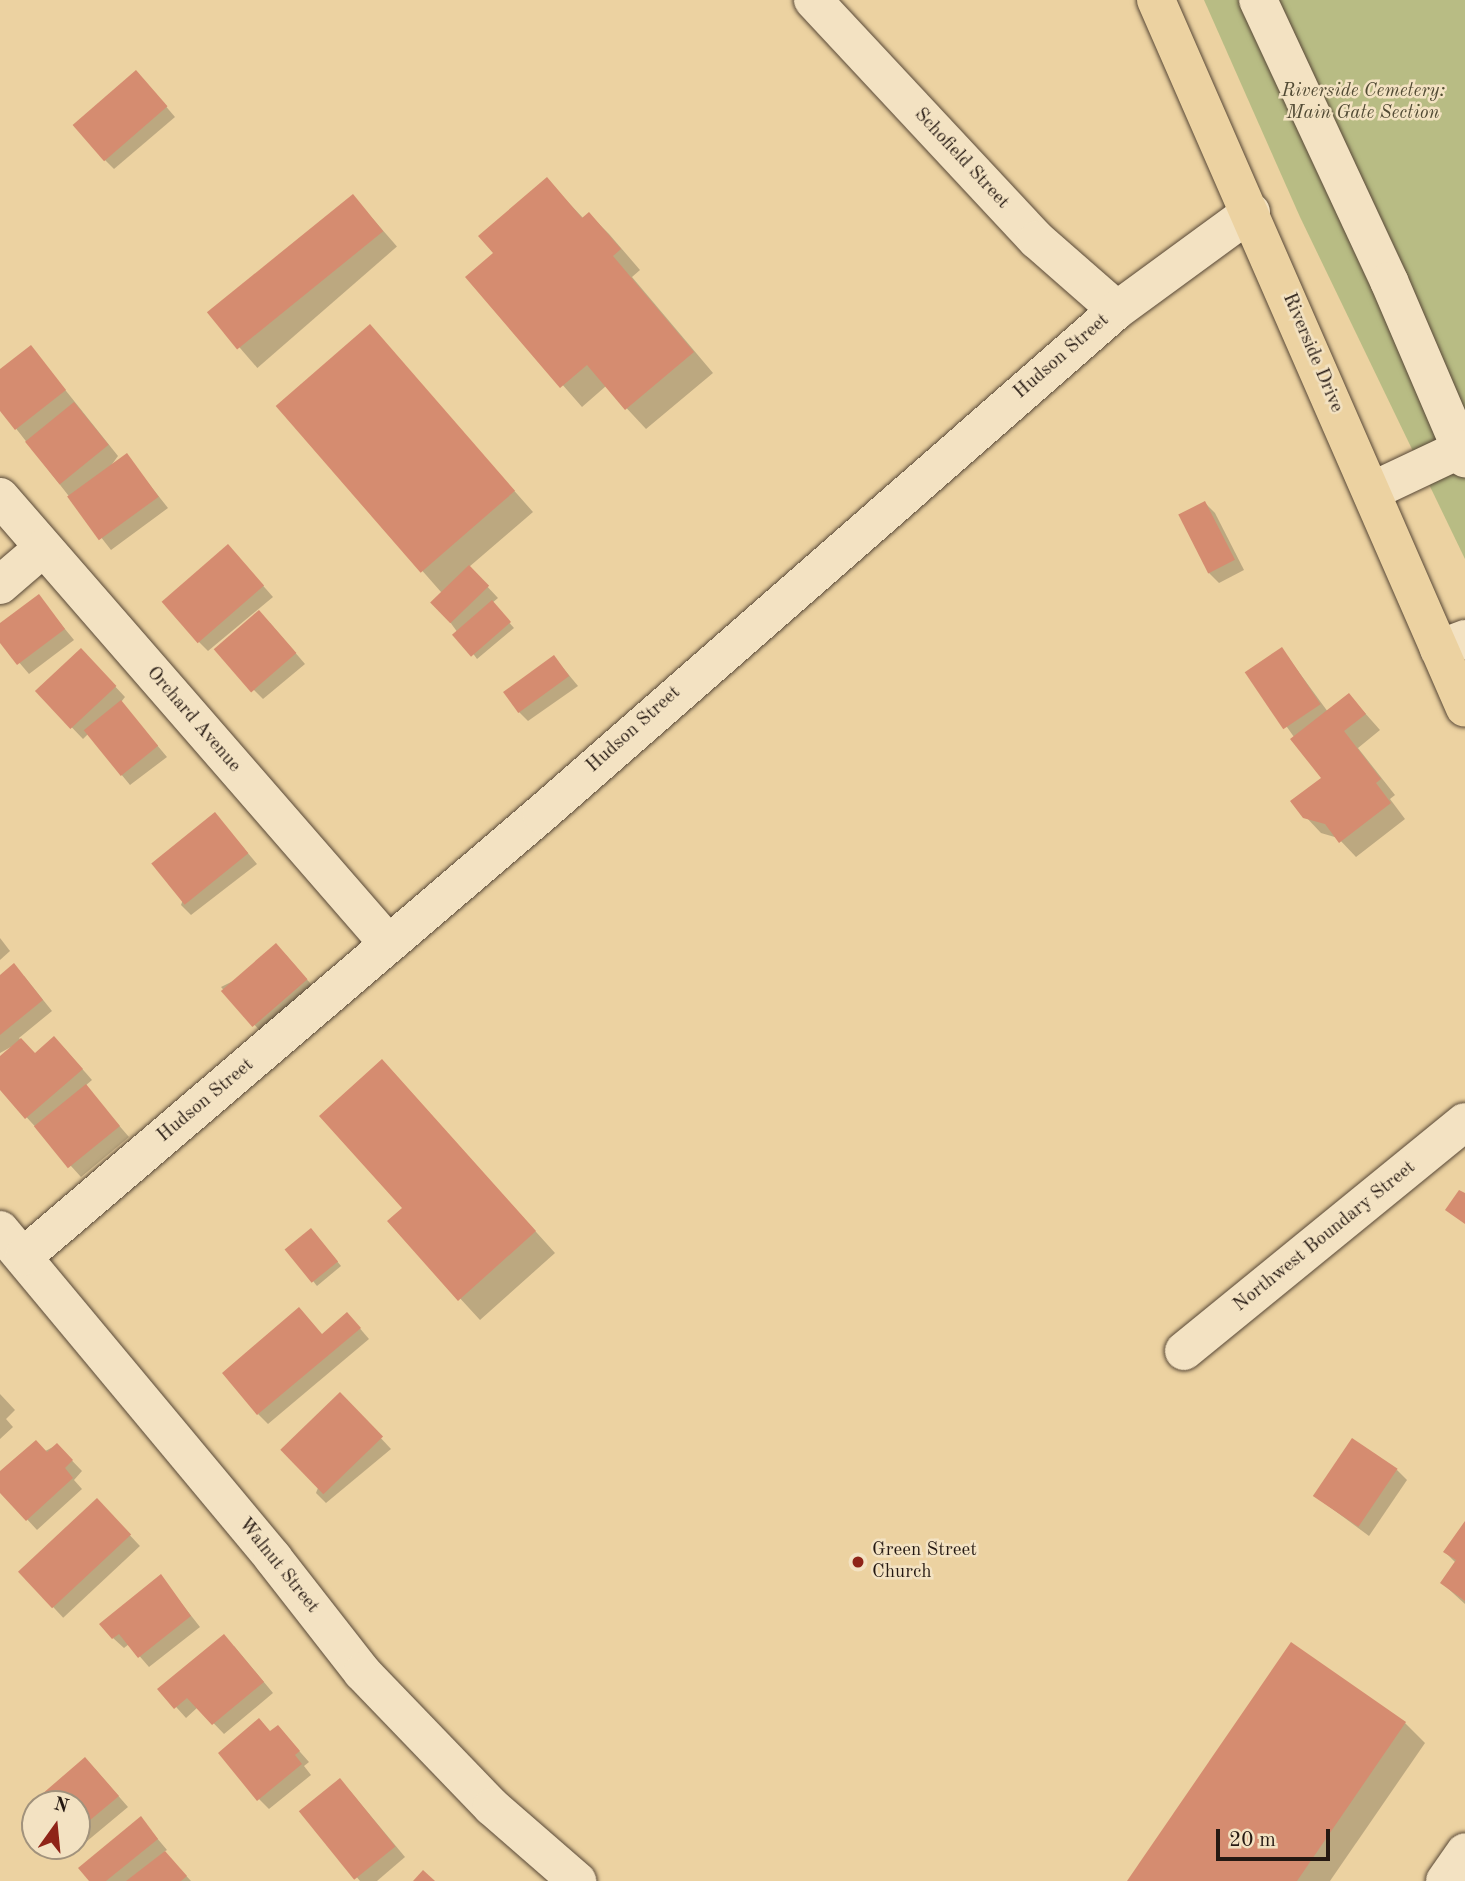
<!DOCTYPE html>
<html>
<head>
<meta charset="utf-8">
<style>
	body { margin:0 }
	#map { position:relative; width:1465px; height:1881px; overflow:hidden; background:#ecd2a1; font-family:"Old Standard TT",serif }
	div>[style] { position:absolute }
	.green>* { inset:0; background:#b8bc84 }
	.shadow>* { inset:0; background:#0003; transform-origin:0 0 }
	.building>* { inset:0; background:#d58c70; transform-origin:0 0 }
	.roads { filter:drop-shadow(0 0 2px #574736) drop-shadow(0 0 2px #574736) }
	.minor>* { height:38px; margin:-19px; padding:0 19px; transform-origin:19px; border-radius:19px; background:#f3e2c2 }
	.primary>* { height:38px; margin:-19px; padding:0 19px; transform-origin:19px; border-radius:19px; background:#ecd2a1 }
	.dots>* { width:19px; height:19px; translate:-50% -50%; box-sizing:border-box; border:4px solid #f3e2c2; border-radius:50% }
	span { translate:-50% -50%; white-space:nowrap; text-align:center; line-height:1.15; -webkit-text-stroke:5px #f3e2c2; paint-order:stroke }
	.park-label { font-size:19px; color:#514a34; font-style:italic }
	.street-label { font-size:19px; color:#251912 }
	.poi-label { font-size:19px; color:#251912 }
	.left { translate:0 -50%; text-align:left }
	.north { position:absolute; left:21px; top:1790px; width:70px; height:70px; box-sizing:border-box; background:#f3e2c2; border:2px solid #a1927c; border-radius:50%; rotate:15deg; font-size:19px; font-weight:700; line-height:28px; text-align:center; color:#251912 }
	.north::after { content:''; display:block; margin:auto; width:24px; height:32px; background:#8f2418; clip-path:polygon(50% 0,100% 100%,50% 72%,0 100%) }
	.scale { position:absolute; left:1216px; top:1829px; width:114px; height:32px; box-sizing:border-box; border:4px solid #251912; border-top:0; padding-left:9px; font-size:21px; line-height:24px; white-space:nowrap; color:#251912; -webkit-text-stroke:5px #f3e2c2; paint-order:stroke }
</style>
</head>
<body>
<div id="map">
	<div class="green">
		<i style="clip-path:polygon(1204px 0,1465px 0,1465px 559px,1300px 217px)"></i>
	</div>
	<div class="shadow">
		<i style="clip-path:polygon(146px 83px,175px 117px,114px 169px,104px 159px)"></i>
		<i style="clip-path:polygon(547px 180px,584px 219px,589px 214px,609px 234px,640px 270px,632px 277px,713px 373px,646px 429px,606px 386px,582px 407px,468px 277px,496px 254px)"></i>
		<i style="left:353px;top:196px;width:67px;height:185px;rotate:49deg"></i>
		<i style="clip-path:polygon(370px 327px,533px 512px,469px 567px,498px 598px,492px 603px,514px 628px,477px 659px,450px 622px,441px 592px,278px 407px)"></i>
		<i style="clip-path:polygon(31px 347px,118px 456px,110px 467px,126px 455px,168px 508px,111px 550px,0 408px,0 371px)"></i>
		<i style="clip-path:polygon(1205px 503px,1215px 513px,1244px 570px,1219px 583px,1209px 573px)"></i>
		<i style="clip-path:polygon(238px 557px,273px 597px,208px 651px,198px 641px)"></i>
		<i style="clip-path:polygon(38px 596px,74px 640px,29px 674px,0 640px,0 625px)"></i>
		<i style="clip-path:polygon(270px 623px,305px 664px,263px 699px,253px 689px)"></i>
		<i style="clip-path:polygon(1282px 649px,1328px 712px,1349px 695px,1380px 730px,1358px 748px,1395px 795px,1390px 799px,1405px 819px,1356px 857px,1338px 838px,1321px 833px,1305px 816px,1323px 778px,1248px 672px)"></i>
		<i style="clip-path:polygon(81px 650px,125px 697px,121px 702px,167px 757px,130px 785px,88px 734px,83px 739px,37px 691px)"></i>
		<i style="clip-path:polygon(554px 657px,578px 686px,528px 721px,518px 711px)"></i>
		<i style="clip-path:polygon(215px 814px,257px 864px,191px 915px,181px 905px)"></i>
		<i style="clip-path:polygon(0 938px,10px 951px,0 960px)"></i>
		<i style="clip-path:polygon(286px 955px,316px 990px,261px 1032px,221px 987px)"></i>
		<i style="clip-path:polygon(24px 976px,52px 1011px,19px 1038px,35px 1055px,64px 1048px,92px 1080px,85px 1086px,129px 1137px,81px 1177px,0 1088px,0 1058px,18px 1043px,0 1053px,0 977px)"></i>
		<i style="clip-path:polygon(382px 1061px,555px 1253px,480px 1320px,389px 1221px,404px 1208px)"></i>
		<i style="clip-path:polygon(316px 1235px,341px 1266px,317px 1286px,313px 1281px)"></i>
		<i style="clip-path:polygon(357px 1325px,369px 1339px,268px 1424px,258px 1414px,322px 1336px)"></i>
		<i style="clip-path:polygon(0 1394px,15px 1410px,6px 1419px,13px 1427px,0 1439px)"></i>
		<i style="clip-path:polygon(350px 1405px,391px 1449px,326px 1503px,316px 1493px)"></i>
		<i style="clip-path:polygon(57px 1445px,82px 1471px,74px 1480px,82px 1489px,37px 1530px,0 1490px,0 1474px)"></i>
		<i style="clip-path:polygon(1397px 1470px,1407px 1480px,1369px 1536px,1315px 1496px)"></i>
		<i style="left:97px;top:1500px;width:63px;height:105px;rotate:47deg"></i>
		<i style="clip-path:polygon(1465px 1524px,1465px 1604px,1442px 1583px,1456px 1563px,1445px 1552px)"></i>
		<i style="clip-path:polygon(160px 1576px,200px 1627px,149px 1667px,129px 1644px,124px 1648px,113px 1638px)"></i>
		<i style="clip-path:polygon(234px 1646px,273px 1693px,224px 1734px,198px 1707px,186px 1718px,160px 1689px)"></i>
		<i style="clip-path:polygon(1405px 1723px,1425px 1743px,1330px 1881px,1130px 1881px)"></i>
		<i style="clip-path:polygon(278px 1727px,309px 1762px,304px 1766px,311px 1775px,269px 1809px,259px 1799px,271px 1733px)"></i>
		<i style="clip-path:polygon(95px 1769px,128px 1807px,80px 1847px,77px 1804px,37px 1801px)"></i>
		<i style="clip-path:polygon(350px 1791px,405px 1857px,377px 1881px,360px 1881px,302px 1812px)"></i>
		<i style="clip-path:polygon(141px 1819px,167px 1850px,164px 1852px,191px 1881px,91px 1881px)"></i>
	</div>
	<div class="building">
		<i style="left:136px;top:70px;width:48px;height:84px;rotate:49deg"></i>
		<i style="clip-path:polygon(547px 177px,582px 218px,589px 212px,621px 249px,613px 256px,694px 352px,625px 410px,587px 365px,560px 388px,465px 277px,493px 253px,478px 236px)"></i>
		<i style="left:353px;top:194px;width:48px;height:188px;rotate:51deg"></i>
		<i style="left:370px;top:324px;width:221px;height:125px;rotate:49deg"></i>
		<i style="clip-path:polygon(31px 345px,66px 390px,15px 430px,0 411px,0 369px)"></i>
		<i style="left:74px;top:402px;width:55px;height:63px;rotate:51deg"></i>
		<i style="left:127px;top:453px;width:54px;height:74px;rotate:54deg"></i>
		<i style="left:1205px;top:501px;width:66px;height:30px;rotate:63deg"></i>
		<i style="left:228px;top:544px;width:55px;height:88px;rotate:49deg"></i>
		<i style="left:469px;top:565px;width:29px;height:54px;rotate:46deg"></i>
		<i style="clip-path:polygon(39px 594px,65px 629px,17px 665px,0 643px,0 623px)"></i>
		<i style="left:492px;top:600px;width:29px;height:53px;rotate:49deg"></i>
		<i style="left:259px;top:610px;width:57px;height:60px;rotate:49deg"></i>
		<i style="left:1282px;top:647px;width:69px;height:45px;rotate:56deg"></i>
		<i style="left:81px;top:648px;width:52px;height:63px;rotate:47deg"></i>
		<i style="left:554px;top:655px;width:26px;height:63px;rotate:54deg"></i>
		<i style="clip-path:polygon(1349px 693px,1366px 714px,1344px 731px,1381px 779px,1376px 783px,1391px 803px,1339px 843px,1325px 824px,1303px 818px,1290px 801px,1321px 778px,1290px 739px)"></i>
		<i style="left:121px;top:700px;width:59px;height:48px;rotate:51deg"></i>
		<i style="left:215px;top:812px;width:53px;height:82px;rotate:51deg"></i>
		<i style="left:276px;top:943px;width:48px;height:73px;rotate:49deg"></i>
		<i style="clip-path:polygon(14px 963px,43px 1000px,0 1035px,0 975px)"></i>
		<i style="clip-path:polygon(54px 1036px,83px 1069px,25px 1119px,0 1090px,0 1056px,21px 1038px,35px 1053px)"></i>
		<i style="clip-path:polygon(382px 1059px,536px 1231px,458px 1301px,387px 1221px,402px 1208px,319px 1116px)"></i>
		<i style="left:86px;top:1084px;width:54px;height:67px;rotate:51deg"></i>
		<i style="clip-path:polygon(1459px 1190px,1465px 1193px,1465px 1224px,1445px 1210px)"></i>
		<i style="left:311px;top:1228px;width:43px;height:34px;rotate:51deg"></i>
		<i style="clip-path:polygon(299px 1307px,322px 1334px,347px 1312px,361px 1328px,257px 1415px,222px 1373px)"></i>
		<i style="left:340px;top:1392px;width:62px;height:83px;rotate:46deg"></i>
		<i style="left:1352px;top:1438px;width:55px;height:70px;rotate:34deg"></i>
		<i style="clip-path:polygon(36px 1440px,47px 1452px,57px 1443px,73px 1460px,65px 1468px,73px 1478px,26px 1521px,0 1493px,0 1471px)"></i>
		<i style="left:97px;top:1498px;width:50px;height:108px;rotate:47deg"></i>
		<i style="clip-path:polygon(1465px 1521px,1465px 1601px,1440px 1583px,1456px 1560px,1443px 1552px)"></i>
		<i style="clip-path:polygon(161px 1574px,191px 1616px,138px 1658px,119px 1634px,112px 1639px,99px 1624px)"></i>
		<i style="clip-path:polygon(224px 1634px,264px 1682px,212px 1725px,187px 1698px,174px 1709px,157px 1689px)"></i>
		<i style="clip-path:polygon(1291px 1642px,1406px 1722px,1297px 1881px,1127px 1881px)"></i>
		<i style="clip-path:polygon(259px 1718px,270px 1731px,278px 1725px,300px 1751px,295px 1755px,302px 1764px,257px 1801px,218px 1753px)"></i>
		<i style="clip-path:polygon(85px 1757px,119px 1796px,77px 1831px,77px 1804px,34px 1801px)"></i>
		<i style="left:340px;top:1778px;width:88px;height:53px;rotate:51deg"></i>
		<i style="clip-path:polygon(141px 1816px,158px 1839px,106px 1881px,89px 1881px,78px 1868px)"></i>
		<i style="clip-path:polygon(165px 1851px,187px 1876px,181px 1881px,126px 1881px)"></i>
		<i style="clip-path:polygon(423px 1870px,435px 1881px,413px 1881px)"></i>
	</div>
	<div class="roads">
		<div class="minor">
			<i style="left:813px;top:0;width:328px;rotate:47deg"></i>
			<i style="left:1037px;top:240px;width:106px;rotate:41.2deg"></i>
			<i style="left:1258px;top:0;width:310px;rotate:65deg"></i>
			<i style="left:1389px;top:281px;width:193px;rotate:66.8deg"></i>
			<i style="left:1372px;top:491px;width:98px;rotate:-25.3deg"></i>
			<i style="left:0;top:497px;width:590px;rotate:48.99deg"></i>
			<i style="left:0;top:585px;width:57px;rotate:-40.7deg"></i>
			<i style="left:1439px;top:649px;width:28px;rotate:-21deg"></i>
			<i style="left:0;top:1230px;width:427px;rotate:50.2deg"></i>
			<i style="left:273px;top:1558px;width:145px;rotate:52deg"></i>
			<i style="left:362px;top:1672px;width:187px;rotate:46.1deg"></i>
			<i style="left:492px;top:1807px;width:113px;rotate:41deg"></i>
			<i style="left:24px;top:1256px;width:680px;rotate:-40.53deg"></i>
			<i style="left:541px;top:814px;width:765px;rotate:-41.19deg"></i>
			<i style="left:1117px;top:310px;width:166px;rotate:-36.2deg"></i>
			<i style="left:1184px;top:1351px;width:362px;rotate:-39.2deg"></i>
			<i style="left:1445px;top:1881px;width:35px;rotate:-55deg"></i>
		</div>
		<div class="primary">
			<i style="left:1156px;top:0;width:772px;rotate:66.42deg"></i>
		</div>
	</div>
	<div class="dots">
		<i style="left:858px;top:1562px;background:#8f2418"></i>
	</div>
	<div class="park-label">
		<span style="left:1363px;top:103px">Riverside Cemetery:<br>Main Gate Section</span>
	</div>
	<div class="street-label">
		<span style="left:961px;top:159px;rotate:47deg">Schofield Street</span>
		<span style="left:1312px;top:353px;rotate:67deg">Riverside Drive</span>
		<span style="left:1062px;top:357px;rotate:-41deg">Hudson Street</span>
		<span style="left:193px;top:720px;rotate:49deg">Orchard Avenue</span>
		<span style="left:634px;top:730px;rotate:-42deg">Hudson Street</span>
		<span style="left:206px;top:1101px;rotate:-40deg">Hudson Street</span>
		<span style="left:1325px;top:1237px;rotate:-39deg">Northwest Boundary Street</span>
		<span style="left:278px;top:1566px;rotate:51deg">Walnut Street</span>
	</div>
	<div class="poi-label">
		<span class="left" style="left:872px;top:1562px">Green Street<br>Church</span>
	</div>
	<div class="north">N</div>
	<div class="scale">20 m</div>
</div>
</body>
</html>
